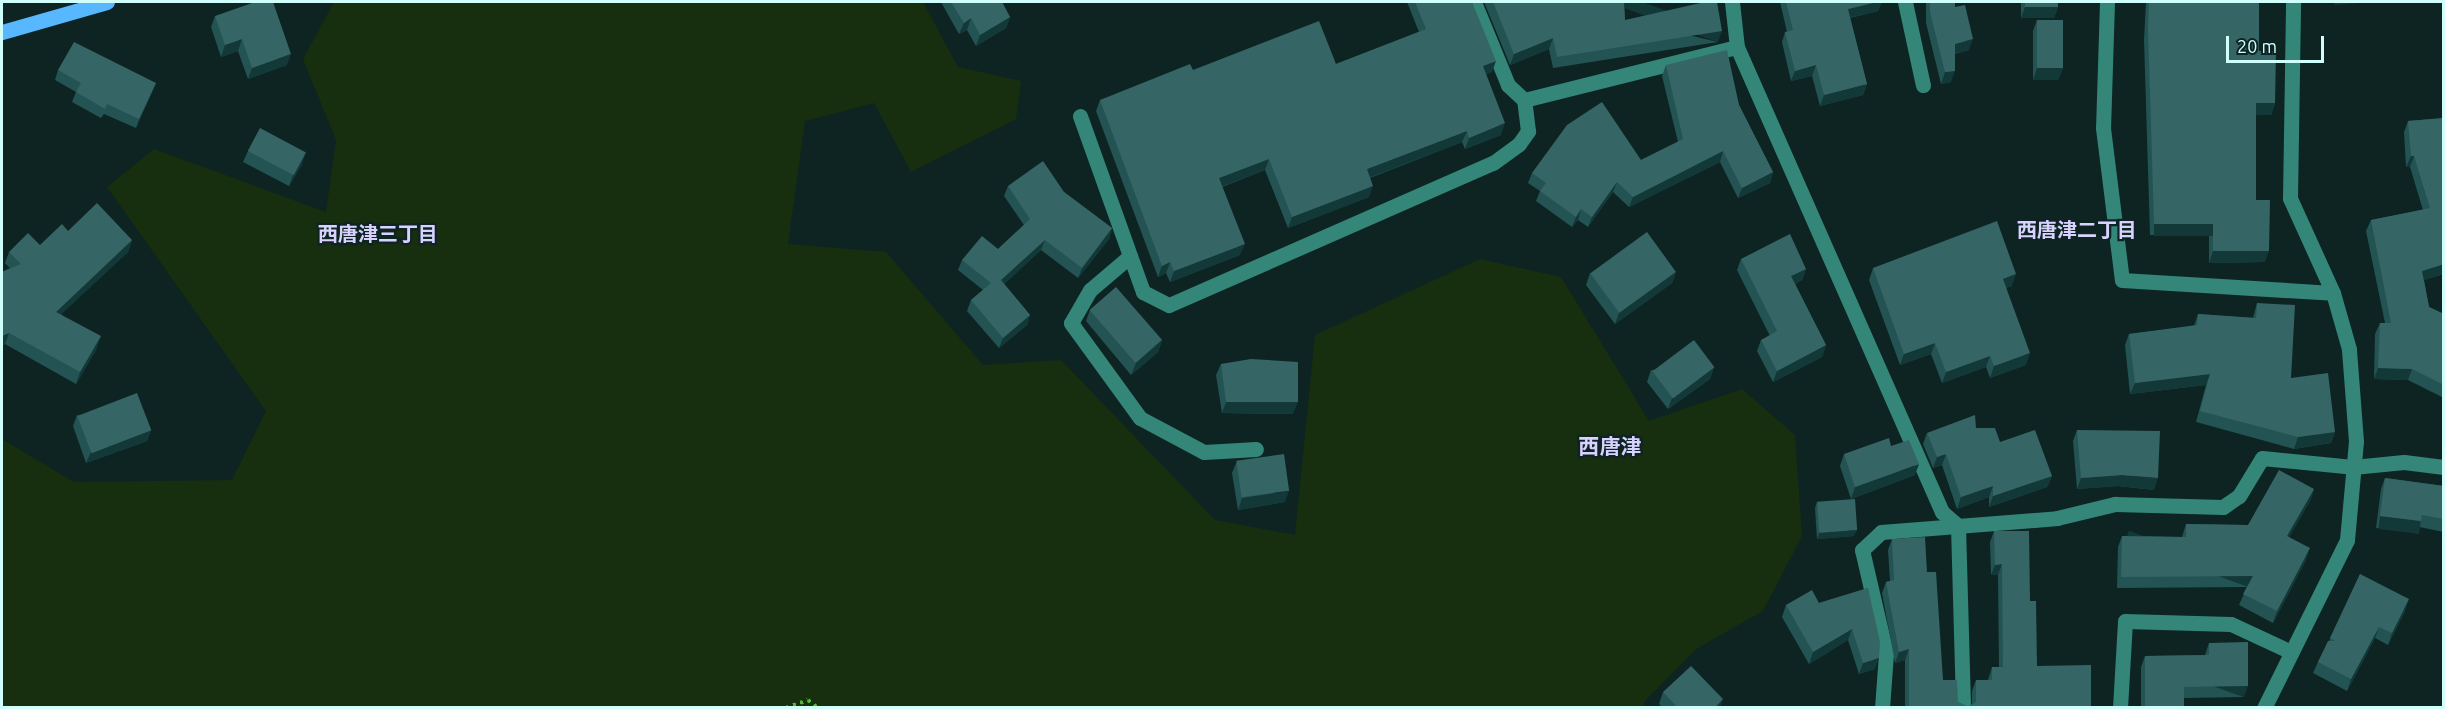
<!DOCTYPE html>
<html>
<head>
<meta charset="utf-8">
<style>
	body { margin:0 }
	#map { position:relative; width:2445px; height:709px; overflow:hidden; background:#0d2423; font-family:Ubuntu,"Noto Sans JP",sans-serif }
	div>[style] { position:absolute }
	.green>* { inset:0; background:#172e0f }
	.path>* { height:4px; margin-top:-2px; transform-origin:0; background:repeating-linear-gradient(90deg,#4dbc26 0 3px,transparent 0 7.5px) }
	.minor>* { height:15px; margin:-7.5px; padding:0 7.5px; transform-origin:7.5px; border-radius:7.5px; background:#348679 }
	.major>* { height:15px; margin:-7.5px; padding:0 7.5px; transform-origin:7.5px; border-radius:7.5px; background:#57b7ff }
	.wall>* { inset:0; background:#245353 }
	.shaded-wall>* { inset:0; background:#133838; transform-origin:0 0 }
	.building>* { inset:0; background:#366565; transform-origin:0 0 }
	span { translate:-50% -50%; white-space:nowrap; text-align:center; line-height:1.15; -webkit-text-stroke:4.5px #0d2423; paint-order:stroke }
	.neighbourhood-label { font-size:20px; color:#d9d2ff; font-weight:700 }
	.quarter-label { font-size:21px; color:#d9d2ff; font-weight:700 }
	.frame { position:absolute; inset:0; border:3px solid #d0fffb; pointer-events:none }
	.scale { position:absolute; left:2226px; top:36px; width:98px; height:27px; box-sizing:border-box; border:3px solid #d0fffb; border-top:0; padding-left:8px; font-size:18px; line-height:21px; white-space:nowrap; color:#d0fffb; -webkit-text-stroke:4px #0d2423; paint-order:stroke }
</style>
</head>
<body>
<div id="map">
	<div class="green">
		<i style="clip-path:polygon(334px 2px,923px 2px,958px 67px,1021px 81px,1016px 119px,911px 172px,874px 103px,805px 121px,788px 244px,886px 252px,983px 365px,1061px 360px,1215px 520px,1295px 535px,1315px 335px,1480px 259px,1561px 277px,1649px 421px,1742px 389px,1795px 435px,1802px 536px,1763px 611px,1696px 649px,1644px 702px,1645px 707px,2px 707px,2px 439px,74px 482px,232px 480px,266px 411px,107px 187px,154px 149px,326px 212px,336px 140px,303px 59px)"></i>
	</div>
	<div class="path">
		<i style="left:786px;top:708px;width:23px;rotate:-20deg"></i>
		<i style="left:808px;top:700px;width:13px;rotate:39deg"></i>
	</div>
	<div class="minor">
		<i style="left:1474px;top:2px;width:90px;rotate:67.7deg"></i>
		<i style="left:1508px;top:85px;width:22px;rotate:43deg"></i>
		<i style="left:1732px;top:2px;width:45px;rotate:83.7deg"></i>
		<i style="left:1737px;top:47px;width:508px;rotate:66.21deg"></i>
		<i style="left:1942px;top:512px;width:21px;rotate:41deg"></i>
		<i style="left:1958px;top:526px;width:182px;rotate:88.4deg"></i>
		<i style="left:1905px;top:2px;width:85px;rotate:77.8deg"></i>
		<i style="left:2107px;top:2px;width:126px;rotate:91.8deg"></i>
		<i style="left:2103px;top:128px;width:153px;rotate:82.9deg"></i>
		<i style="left:2122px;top:280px;width:211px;rotate:3.5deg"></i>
		<i style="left:1080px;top:116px;width:187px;rotate:70.3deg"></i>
		<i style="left:1143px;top:292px;width:29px;rotate:27deg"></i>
		<i style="left:1169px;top:305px;width:354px;rotate:-23.7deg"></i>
		<i style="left:1493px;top:163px;width:32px;rotate:-36deg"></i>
		<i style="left:1519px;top:144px;width:16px;rotate:-55deg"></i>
		<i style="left:1528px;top:131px;width:31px;rotate:-97deg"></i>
		<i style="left:1524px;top:100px;width:219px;rotate:-14deg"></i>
		<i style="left:1130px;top:256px;width:52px;rotate:139.6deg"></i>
		<i style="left:1090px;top:290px;width:38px;rotate:120deg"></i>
		<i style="left:1071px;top:323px;width:117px;rotate:54deg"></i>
		<i style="left:1140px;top:418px;width:72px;rotate:28deg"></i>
		<i style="left:1204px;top:452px;width:52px;rotate:-3.3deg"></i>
		<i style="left:1882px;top:708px;width:55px;rotate:-85.8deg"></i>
		<i style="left:1886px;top:653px;width:106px;rotate:-103.1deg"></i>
		<i style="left:1862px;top:550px;width:26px;rotate:-43deg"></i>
		<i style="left:1881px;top:532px;width:177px;rotate:-4.5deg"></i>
		<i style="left:2057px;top:518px;width:60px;rotate:-13.6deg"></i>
		<i style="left:2115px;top:504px;width:108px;rotate:1.6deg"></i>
		<i style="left:2223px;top:507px;width:19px;rotate:-35deg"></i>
		<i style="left:2239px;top:496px;width:44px;rotate:-58.8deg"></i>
		<i style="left:2262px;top:458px;width:91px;rotate:5.6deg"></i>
		<i style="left:2353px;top:467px;width:51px;rotate:-5.6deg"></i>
		<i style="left:2404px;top:462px;width:40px;rotate:7.1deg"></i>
		<i style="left:2120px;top:708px;width:87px;rotate:-86.7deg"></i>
		<i style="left:2125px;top:621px;width:106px;rotate:1.6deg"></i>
		<i style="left:2231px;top:624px;width:66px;rotate:25deg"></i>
		<i style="left:2264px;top:708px;width:187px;rotate:-63.7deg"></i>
		<i style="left:2347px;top:540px;width:99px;rotate:-84.8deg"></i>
		<i style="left:2356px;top:441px;width:92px;rotate:-94.4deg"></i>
		<i style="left:2349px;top:349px;width:58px;rotate:-105.9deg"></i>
		<i style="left:2333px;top:293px;width:104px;rotate:-114.4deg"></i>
		<i style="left:2290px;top:198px;width:196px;rotate:-89.1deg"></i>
	</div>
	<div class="major">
		<i style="left:2px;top:32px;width:109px;rotate:-15.9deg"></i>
	</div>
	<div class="wall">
		<i style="clip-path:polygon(941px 2px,1002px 2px,1010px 17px,1006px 28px,976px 46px,967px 30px,959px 34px)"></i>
		<i style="clip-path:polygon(1407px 2px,1472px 2px,1492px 72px,1486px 74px,1501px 135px,1465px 149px,1462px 142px,1370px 178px,1369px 197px,1288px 228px,1265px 170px,1222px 187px,1240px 255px,1170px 282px,1166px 273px,1158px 277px,1096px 111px,1100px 100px,1193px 70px,1336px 64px,1419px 32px)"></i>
		<i style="clip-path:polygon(1484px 2px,1624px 2px,1625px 20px,1718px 42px,1553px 68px,1549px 49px,1510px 65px)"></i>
		<i style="clip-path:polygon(1780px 2px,1882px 2px,1878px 11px,1850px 18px,1867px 84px,1863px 95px,1820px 106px,1812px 76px,1791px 81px,1782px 42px,1785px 32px,1787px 32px)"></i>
		<i style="clip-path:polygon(1926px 2px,1955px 2px,1955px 7px,1969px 50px,1955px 54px,1951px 82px,1941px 84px,1926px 23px)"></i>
		<i style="clip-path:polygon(2021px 2px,2058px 2px,2058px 7px,2054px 18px,2021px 18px)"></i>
		<i style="clip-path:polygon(2146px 2px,2259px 2px,2259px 51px,2275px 103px,2271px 115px,2256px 115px,2256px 200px,2265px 262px,2209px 263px,2209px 235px,2150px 235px,2144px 40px)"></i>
		<i style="clip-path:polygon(215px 16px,287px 65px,248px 79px,238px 51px,221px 57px,211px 27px)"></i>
		<i style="clip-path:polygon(2037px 20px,2063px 68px,2058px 80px,2033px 80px,2033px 31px)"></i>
		<i style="clip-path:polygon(1666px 65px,1739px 105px,1773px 172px,1770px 183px,1738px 198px,1720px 162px,1629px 207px,1613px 192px,1588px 227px,1578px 220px,1572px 227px,1536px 201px,1540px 191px,1528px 183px,1532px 173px,1641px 160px,1678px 142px,1662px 76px)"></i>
		<i style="clip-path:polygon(58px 70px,156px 83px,136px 128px,104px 114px,101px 118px,72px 102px,76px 92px,55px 80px)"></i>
		<i style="clip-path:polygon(2444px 118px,2444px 274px,2424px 280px,2429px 307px,2444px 314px,2444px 398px,2408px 380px,2374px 379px,2375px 334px,2380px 323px,2385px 323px,2366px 231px,2371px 220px,2423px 210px,2410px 167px,2406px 167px,2404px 132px,2408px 121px)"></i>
		<i style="clip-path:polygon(248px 151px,302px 164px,289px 186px,243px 162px)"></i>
		<i style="clip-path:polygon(1008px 186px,1064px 192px,1112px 228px,1109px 239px,1078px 278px,1041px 250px,1004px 284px,1030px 315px,1027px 325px,999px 348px,967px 311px,971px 300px,983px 290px,958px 270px,962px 260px,998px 249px,1024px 225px,1004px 196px)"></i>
		<i style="clip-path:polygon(68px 231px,132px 240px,128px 252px,61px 314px,97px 348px,76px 384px,5px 344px,2px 346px,2px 272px,10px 268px,5px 263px,9px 252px,40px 245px)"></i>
		<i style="clip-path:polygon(1741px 259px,1806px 269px,1802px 280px,1795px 284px,1826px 345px,1822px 357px,1773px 382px,1757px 351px,1761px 340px,1770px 336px,1737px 270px)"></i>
		<i style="clip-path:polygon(1873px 268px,2012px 286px,2006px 288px,2026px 365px,1990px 378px,1986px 367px,1942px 383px,1931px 354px,1900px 365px,1869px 280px)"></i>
		<i style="clip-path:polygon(1676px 272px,1672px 283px,1615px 324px,1586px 285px,1590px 273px)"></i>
		<i style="clip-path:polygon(2257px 303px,2291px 378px,2335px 432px,2331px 443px,2294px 449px,2196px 422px,2206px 385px,2130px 394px,2125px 345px,2129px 334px,2194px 326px,2198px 314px,2253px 318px)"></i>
		<i style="clip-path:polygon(1090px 310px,1162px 340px,1158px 352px,1131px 375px,1086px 321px)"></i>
		<i style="clip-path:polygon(1221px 364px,1293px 414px,1222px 413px,1216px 375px)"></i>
		<i style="clip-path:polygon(1714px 367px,1710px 379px,1668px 409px,1647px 382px,1651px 370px)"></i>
		<i style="clip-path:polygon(77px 415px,151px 430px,147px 441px,86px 463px,73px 426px)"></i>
		<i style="clip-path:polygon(1976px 428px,2000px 442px,2052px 476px,2047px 487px,1989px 507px,1989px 497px,1957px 509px,1942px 465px,1933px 468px,1923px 444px,1927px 433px)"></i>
		<i style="clip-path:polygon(2077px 430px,2154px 490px,2118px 486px,2077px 489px,2073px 441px)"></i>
		<i style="clip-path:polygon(1844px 454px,1915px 475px,1851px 499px,1840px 466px)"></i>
		<i style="clip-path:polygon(1237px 461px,1285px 502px,1238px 510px,1232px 473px)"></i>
		<i style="clip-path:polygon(2385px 478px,2444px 486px,2444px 532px,2419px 527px,2417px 533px,2376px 528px,2381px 489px)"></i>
		<i style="clip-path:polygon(2314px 489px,2310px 501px,2289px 537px,2306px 560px,2273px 623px,2239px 605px,2247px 587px,2117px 588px,2118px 547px,2122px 536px,2182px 537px,2186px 524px,2248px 525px)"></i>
		<i style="clip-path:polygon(1817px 502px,1854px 536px,1817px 539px,1815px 508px)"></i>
		<i style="clip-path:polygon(1994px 531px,2030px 601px,2037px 666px,2091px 708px,1905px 708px,1905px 660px,1895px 663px,1882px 593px,1886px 582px,1890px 581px,1888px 550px,1892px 539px,1927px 572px,1943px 680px,1958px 702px,1968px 707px,1972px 704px,1972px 691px,1976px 680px,1988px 680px,1992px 667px,1999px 667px,1998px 575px,1991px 575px,1990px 542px)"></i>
		<i style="clip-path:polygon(2360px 574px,2405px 611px,2388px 645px,2375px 638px,2347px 691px,2313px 673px,2318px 662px,2329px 641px)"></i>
		<i style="clip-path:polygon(1868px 588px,1875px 669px,1859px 674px,1848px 640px,1809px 664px,1782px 617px,1786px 605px,1819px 603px)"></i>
		<i style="clip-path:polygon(2209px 643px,2244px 697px,2184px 698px,2184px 708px,2141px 708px,2141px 667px,2145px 656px,2205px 655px)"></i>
		<i style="clip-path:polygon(1663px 692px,1720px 708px,1663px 708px,1659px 704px)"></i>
	</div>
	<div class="shaded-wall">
		<i style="clip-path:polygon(1877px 2px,1882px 2px,1878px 11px,1844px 19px,1848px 9px)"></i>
		<i style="clip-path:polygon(2335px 2px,2374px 2px,2373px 2px,2334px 5px)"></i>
		<i style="clip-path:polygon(2025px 7px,2058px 7px,2054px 18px,2021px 18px)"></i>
		<i style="clip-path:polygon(1010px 17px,1006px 28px,976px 46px,980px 35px)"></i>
		<i style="clip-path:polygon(971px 18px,967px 30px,959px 34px,964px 23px)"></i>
		<i style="left:1722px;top:31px;width:12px;height:167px;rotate:110deg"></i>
		<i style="clip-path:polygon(1553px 38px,1549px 49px,1510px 65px,1514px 54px)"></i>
		<i style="clip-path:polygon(242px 39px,238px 51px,221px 57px,225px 45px)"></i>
		<i style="clip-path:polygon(1973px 39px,1969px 50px,1951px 55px,1955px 44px)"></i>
		<i style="clip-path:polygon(291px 54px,287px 65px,248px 79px,252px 68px)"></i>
		<i style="clip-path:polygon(1496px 61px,1492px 72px,1479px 77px,1483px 66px)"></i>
		<i style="clip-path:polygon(1816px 65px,1812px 76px,1791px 81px,1795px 71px)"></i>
		<i style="clip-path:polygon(2037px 68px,2063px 68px,2058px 80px,2033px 80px)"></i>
		<i style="clip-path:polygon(1955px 71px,1951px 82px,1941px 84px,1945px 72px)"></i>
		<i style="clip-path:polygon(156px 83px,136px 128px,139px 119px)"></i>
		<i style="clip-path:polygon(1867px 84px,1863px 95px,1820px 106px,1824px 95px)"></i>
		<i style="clip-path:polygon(2256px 103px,2275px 103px,2271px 115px,2252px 115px)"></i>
		<i style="clip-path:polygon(1505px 123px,1501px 135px,1465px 149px,1469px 138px)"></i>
		<i style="clip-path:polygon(1467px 131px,1462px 142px,1363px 180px,1367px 169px)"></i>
		<i style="clip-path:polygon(1723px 151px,1720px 162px,1629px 207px,1633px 197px)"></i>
		<i style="clip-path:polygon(306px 152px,302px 164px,289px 186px,293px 175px)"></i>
		<i style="clip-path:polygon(2411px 156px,2414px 156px,2410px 167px,2406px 167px)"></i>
		<i style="clip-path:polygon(1269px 159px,1265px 170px,1215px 189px,1219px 178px)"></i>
		<i style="clip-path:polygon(1773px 172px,1770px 183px,1738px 198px,1742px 188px)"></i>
		<i style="clip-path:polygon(1617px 182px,1613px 192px,1588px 227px,1592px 217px)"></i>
		<i style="clip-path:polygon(1373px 186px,1369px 197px,1288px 228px,1292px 217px)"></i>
		<i style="clip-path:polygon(1581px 209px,1578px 220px,1572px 227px,1576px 217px)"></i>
		<i style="left:2154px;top:224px;width:59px;height:12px"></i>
		<i style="clip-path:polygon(1112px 228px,1109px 239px,1078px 278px,1082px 268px)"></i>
		<i style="clip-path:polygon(132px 240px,128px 252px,52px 323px,56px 312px)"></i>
		<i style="clip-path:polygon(1045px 240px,1041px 250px,997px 291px,1001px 280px)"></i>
		<i style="clip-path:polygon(1245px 244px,1240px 255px,1170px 282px,1174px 271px)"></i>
		<i style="clip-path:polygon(2213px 251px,2269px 251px,2265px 262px,2209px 263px)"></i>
		<i style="clip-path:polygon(1170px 262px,1166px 273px,1158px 277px,1162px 266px)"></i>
		<i style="clip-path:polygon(2444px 264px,2444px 274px,2418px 282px,2422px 271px)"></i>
		<i style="clip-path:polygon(1806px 269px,1802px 280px,1787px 288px,1791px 276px)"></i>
		<i style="clip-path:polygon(1676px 272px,1672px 283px,1615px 324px,1619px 313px)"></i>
		<i style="clip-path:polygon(2016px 274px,2012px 286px,1999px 290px,2003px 279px)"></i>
		<i style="clip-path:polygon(1030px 315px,1027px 325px,999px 348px,1003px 338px)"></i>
		<i style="clip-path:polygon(9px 333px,5px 344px,2px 346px,2px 336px)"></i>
		<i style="clip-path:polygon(101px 336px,97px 348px,76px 384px,80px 372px)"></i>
		<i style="clip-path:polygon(1162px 340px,1158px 352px,1131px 375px,1136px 363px)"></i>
		<i style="clip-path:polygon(1935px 343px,1931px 354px,1900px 365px,1904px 354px)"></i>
		<i style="clip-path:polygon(1826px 345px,1822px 357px,1773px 382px,1777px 371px)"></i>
		<i style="clip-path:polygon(2030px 353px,2026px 365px,1990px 378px,1994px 366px)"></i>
		<i style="clip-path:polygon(1990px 356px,1986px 367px,1942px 383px,1946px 372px)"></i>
		<i style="clip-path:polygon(1714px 367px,1710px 379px,1668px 409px,1672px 398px)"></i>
		<i style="clip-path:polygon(2378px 368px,2412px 369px,2408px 380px,2374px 379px)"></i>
		<i style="clip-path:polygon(2210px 374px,2206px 385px,2130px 394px,2135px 383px)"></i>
		<i style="clip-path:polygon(1226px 402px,1298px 402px,1293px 414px,1222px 413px)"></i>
		<i style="clip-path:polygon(151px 430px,147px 441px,86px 463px,91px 452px)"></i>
		<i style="clip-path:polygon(2335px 432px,2331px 443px,2294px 449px,2298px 437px)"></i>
		<i style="clip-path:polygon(1946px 454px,1942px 465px,1933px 468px,1937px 457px)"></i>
		<i style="clip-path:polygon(1919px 464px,1915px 475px,1851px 499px,1855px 487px)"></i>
		<i style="clip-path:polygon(2122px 475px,2158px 478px,2154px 490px,2118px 486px,2077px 489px,2081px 478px)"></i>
		<i style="clip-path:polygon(2052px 476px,2047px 487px,1989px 507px,1993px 496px)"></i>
		<i style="clip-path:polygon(1993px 486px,1989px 497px,1957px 509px,1961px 497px)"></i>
		<i style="clip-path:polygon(2314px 489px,2310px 501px,2283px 548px,2287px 536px)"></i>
		<i style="clip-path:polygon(1289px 491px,1285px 502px,1238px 510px,1242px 498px)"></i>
		<i style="left:2380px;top:516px;width:41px;height:13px;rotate:7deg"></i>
		<i style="clip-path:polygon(1857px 530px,1854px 536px,1817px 539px,1819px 533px)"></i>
		<i style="clip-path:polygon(2310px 548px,2306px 560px,2273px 623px,2277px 611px)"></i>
		<i style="clip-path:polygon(2002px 564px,1998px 575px,1991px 575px,1995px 565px)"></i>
		<i style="left:2253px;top:576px;width:12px;height:132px;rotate:110deg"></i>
		<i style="clip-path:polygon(2409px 599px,2405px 611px,2388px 645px,2392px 633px)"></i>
		<i style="clip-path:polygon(2379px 627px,2375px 638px,2347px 691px,2351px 679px)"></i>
		<i style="clip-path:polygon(1852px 629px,1848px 640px,1809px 664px,1813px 652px)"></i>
		<i style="clip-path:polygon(1909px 649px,1905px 660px,1895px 663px,1899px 652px)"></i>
		<i style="clip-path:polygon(1879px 658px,1875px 669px,1859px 674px,1863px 663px)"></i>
		<i style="left:2248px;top:686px;width:12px;height:64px;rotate:110deg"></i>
		<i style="clip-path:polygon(1723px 699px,1720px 708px,1715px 708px)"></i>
	</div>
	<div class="building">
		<i style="clip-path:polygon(255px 2px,273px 2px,291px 54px,252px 68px,242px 39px,225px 45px,215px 16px)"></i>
		<i style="clip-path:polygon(951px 2px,1002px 2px,1010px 17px,980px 35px,971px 18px,964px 23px)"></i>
		<i style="clip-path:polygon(1415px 2px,1472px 2px,1496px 61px,1483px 66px,1505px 123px,1469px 138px,1467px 131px,1367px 169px,1373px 186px,1292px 217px,1269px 159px,1219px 178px,1245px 244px,1174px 271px,1170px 262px,1162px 266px,1100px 100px,1190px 64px,1193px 70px,1319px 21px,1336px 64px,1426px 29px)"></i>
		<i style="clip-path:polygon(1493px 2px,1624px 2px,1625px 20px,1705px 2px,1717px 2px,1722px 31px,1557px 57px,1553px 38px,1514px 54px)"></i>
		<i style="clip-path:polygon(1786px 2px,1877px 2px,1848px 9px,1867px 84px,1824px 95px,1816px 65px,1795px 71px,1785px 32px,1793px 30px)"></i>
		<i style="clip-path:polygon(1930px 2px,1955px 2px,1955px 7px,1965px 5px,1973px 39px,1955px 44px,1955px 71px,1945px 72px,1930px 12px)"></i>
		<i style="left:2025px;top:2px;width:33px;height:5px"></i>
		<i style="clip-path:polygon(2149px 2px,2259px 2px,2259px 51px,2276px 51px,2275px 103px,2256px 103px,2256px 200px,2270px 200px,2269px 251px,2213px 251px,2213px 224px,2154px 224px,2148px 29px)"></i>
		<i style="left:2037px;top:20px;width:26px;height:48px"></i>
		<i style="clip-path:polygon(74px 42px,156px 83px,139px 119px,107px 104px,105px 109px,76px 92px,81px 83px,58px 70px)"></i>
		<i style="clip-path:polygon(1727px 50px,1739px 105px,1773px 172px,1742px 188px,1723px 151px,1633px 197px,1617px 182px,1592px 217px,1581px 209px,1576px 217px,1540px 191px,1546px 183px,1532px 173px,1567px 125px,1602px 102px,1641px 160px,1683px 139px,1666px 65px)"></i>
		<i style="clip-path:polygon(2444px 118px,2444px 264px,2422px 271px,2429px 307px,2444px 314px,2444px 385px,2412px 369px,2378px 368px,2380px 323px,2391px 323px,2371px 220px,2430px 208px,2414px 156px,2411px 156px,2408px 121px)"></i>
		<i style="left:260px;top:128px;width:52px;height:26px;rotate:28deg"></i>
		<i style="clip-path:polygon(1043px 161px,1064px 192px,1112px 228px,1082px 268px,1045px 240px,1001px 280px,1030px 315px,1003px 338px,971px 300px,991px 283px,962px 260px,982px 236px,998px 249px,1030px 219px,1008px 186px)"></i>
		<i style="clip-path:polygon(97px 203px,132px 240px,56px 312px,101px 336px,80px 372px,9px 333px,2px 336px,2px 272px,21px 264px,9px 252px,28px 233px,40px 245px,62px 224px,68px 231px)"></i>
		<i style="clip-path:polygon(1997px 221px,2016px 274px,2003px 279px,2030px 353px,1994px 366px,1990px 356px,1946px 372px,1935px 343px,1904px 354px,1873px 268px)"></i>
		<i style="left:1647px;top:232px;width:49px;height:70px;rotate:54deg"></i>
		<i style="clip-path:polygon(1790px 234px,1806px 269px,1791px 276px,1826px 345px,1777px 371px,1761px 340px,1777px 331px,1741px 259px)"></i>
		<i style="left:1116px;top:287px;width:70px;height:35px;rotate:49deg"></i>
		<i style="clip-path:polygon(2257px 303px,2295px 305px,2291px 378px,2328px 373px,2335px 432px,2298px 437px,2200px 411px,2210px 374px,2135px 383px,2129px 334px,2197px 325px,2198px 314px,2256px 318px)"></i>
		<i style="left:1694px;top:340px;width:34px;height:52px;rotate:53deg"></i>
		<i style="clip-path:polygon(1251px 359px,1298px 362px,1298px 402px,1226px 402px,1221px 364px)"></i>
		<i style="left:137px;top:393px;width:40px;height:64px;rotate:69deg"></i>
		<i style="clip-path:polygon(1975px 415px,1976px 428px,1995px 428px,2000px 442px,2035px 430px,2052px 476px,1993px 496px,1993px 486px,1961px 497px,1946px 454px,1937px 457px,1927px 433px)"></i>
		<i style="clip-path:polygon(2077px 430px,2160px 431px,2158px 478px,2122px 475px,2081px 478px)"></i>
		<i style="clip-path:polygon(1889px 438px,1891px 446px,1909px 440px,1919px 464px,1855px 487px,1844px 454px)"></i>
		<i style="left:1284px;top:454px;width:37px;height:48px;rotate:82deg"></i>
		<i style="clip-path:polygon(2279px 470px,2314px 489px,2287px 536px,2310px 548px,2277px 611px,2243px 594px,2253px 576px,2121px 577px,2122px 536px,2186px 537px,2186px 524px,2248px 525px)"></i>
		<i style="clip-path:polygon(2385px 478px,2444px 486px,2444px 519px,2422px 515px,2421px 521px,2380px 516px)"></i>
		<i style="left:1855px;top:499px;width:31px;height:38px;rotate:86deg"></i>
		<i style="clip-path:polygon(1994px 531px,2029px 531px,2030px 601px,2036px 601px,2037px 666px,2091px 665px,2091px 708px,1909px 708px,1909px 649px,1899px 652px,1886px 582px,1894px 580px,1892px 539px,1925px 537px,1927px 572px,1936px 572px,1943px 680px,1957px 680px,1958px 702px,1968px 707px,1976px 702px,1976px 680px,1992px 680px,1992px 667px,2003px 667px,2002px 564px,1995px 565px)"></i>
		<i style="clip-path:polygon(2360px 574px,2409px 599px,2392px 633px,2379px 627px,2351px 679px,2318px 662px,2328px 641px,2335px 641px,2330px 638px)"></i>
		<i style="clip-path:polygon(1868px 588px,1880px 642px,1879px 658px,1863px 663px,1852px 629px,1813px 652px,1786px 605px,1812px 590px,1819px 603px)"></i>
		<i style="clip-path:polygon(2248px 642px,2248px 686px,2184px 687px,2184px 708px,2145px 708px,2145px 656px,2209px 655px,2209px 643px)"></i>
		<i style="clip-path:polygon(1691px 666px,1723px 699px,1715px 708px,1678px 708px,1663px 692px)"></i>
	</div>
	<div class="neighbourhood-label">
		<span style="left:2077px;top:229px">西唐津二丁目</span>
		<span style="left:378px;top:233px">西唐津三丁目</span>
	</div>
	<div class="quarter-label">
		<span style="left:1610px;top:446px">西唐津</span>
	</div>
	<div class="frame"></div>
	<div class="scale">20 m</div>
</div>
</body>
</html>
